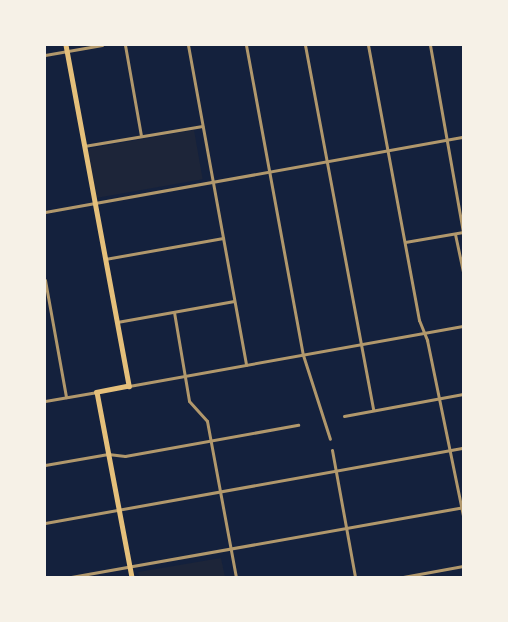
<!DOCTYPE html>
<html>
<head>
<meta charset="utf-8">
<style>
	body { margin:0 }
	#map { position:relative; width:508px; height:622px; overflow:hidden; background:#14213d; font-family:Commissioner,sans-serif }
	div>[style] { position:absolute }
	.green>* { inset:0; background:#1d2539; transform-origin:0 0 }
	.minor>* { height:3px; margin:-1.5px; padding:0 1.5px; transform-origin:1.5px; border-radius:1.5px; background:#b1986c }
	.secondary>* { height:4.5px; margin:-2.25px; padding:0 2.25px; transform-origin:2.25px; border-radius:2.25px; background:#e5c07b }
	span { translate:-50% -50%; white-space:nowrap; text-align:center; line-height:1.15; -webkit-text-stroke:3px #f6f1e7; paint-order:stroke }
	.frame { position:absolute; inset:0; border:46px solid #f6f1e7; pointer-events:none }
</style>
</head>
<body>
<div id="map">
	<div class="green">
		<i style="left:194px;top:130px;width:50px;height:111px;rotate:80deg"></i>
		<i style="clip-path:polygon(221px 558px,225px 577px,139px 577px,138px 572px)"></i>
	</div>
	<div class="minor">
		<i style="left:125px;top:45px;width:92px;rotate:80deg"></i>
		<i style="left:188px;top:45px;width:325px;rotate:79.7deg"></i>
		<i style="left:246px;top:45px;width:315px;rotate:79.6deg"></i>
		<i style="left:303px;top:355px;width:88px;rotate:72.2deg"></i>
		<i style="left:305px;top:45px;width:371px;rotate:79.4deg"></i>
		<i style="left:368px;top:45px;width:280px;rotate:79.5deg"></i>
		<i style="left:419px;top:320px;width:22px;rotate:68deg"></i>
		<i style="left:427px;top:340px;width:179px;rotate:78.4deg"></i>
		<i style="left:430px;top:45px;width:190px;rotate:80deg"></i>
		<i style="left:45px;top:55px;width:58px;rotate:-10deg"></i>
		<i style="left:84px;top:146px;width:120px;rotate:-9.6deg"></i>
		<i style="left:45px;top:212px;width:425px;rotate:-10.2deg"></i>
		<i style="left:455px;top:234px;width:38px;rotate:78deg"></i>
		<i style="left:405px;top:242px;width:59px;rotate:-9.8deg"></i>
		<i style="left:105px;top:259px;width:120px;rotate:-10.1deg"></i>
		<i style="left:45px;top:280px;width:119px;rotate:79.8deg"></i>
		<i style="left:174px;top:312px;width:90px;rotate:80.4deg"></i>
		<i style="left:189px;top:401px;width:27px;rotate:48deg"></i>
		<i style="left:207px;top:421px;width:159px;rotate:79.5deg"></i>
		<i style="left:117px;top:322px;width:119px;rotate:-10.2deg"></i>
		<i style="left:129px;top:386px;width:339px;rotate:-10.2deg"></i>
		<i style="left:45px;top:401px;width:53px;rotate:-9.8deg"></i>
		<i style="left:344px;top:416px;width:121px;rotate:-10.5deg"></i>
		<i style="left:332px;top:450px;width:129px;rotate:79.7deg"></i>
		<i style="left:45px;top:465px;width:64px;rotate:-9.9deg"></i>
		<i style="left:108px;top:454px;width:17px;rotate:7deg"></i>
		<i style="left:125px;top:456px;width:176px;rotate:-10.2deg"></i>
		<i style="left:45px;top:523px;width:425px;rotate:-10.2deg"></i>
		<i style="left:71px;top:577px;width:398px;rotate:-10.1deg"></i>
		<i style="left:403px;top:577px;width:61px;rotate:-10.4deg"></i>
	</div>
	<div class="secondary">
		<i style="left:66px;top:45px;width:347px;rotate:79.5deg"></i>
		<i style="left:129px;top:386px;width:33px;rotate:169deg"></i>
		<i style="left:97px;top:392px;width:188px;rotate:79.3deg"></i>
	</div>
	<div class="frame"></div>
</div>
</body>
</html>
